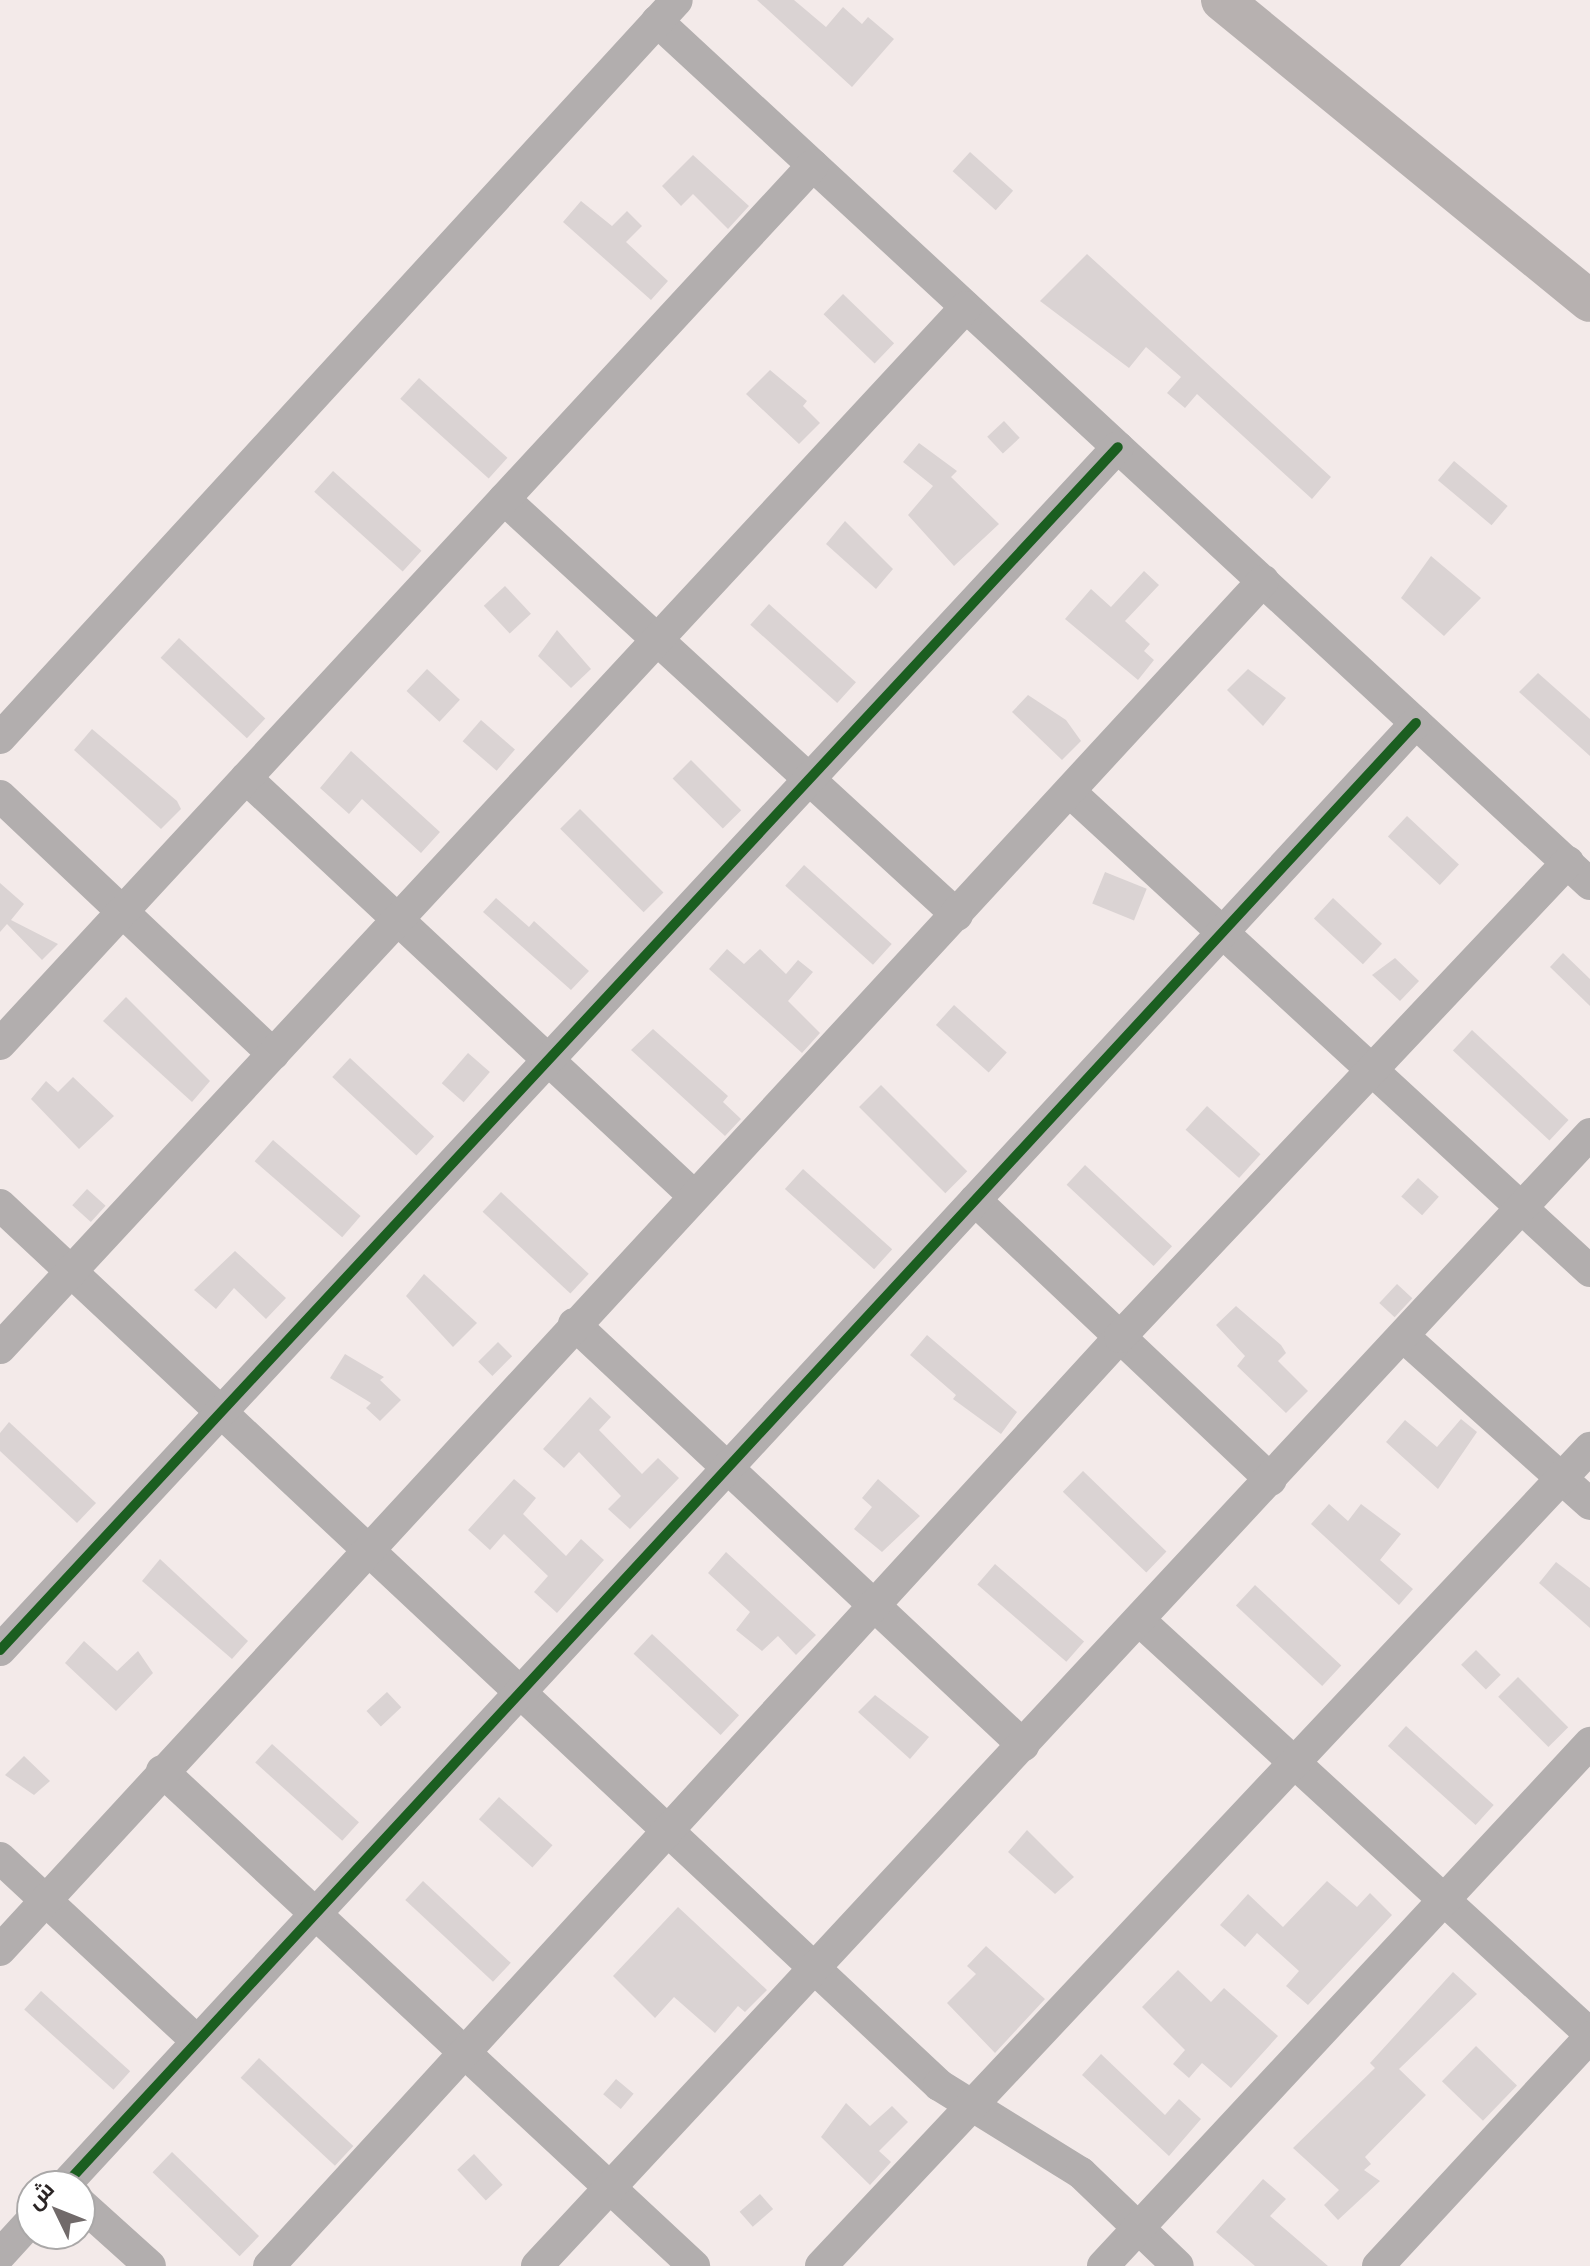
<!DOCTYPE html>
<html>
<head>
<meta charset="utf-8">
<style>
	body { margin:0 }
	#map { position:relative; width:1590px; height:2266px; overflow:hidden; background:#f3eae9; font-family:Mulish,Cairo,sans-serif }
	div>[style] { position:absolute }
	.building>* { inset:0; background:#dad3d3; transform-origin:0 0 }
	.minor>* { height:32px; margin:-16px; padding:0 16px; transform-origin:16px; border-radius:16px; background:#b2aeae }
	.major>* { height:42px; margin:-21px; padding:0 21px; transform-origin:21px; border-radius:21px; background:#b7b1b0 }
	.cycleway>* { height:10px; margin:-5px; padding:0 5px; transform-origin:5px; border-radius:5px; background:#1b5e20 }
	span { translate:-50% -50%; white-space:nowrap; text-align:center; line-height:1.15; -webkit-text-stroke:6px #fff; paint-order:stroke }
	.north { position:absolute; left:16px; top:2170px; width:80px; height:80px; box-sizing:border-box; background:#fff; border:2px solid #aaa8a8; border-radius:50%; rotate:313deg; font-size:22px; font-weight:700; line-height:32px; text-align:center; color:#2b2525 }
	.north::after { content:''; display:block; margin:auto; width:28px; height:36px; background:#716a6a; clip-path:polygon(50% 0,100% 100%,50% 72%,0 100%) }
</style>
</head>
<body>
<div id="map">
	<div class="building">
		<i style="clip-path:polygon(757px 0,794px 0,826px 27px,843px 7px,862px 24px,868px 17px,894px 39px,852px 87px)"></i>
		<i style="left:970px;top:152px;width:58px;height:26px;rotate:42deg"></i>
		<i style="clip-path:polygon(693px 155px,749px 206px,728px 229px,693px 194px,681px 206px,662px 186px)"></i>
		<i style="clip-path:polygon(581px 201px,612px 226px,627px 211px,642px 226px,626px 242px,668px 281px,651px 300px,563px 222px)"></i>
		<i style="clip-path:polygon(1087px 254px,1331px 477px,1312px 499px,1197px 394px,1185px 408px,1167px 393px,1181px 377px,1146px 347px,1129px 368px,1040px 301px)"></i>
		<i style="left:843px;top:294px;width:71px;height:28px;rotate:44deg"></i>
		<i style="clip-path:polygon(770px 370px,807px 401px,803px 406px,820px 423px,799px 444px,746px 394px)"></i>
		<i style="left:419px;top:378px;width:119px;height:28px;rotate:42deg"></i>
		<i style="left:1004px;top:421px;width:23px;height:23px;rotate:47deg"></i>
		<i style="clip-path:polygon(919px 443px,957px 471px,951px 477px,999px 524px,954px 566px,908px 515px,933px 486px,903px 462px)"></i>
		<i style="left:1454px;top:461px;width:70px;height:25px;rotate:40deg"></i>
		<i style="left:333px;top:471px;width:119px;height:28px;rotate:42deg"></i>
		<i style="clip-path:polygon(845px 521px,893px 569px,876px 589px,826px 544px)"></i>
		<i style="clip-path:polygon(1431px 556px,1481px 598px,1444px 636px,1401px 598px)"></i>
		<i style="clip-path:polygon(1144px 571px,1159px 585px,1125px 621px,1150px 644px,1144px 651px,1154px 660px,1138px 680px,1065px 619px,1091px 589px,1111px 607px)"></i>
		<i style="left:505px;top:586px;width:38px;height:29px;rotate:47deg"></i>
		<i style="left:769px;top:604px;width:117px;height:28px;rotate:42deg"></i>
		<i style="clip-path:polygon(557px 630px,591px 669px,571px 688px,538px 656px)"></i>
		<i style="left:179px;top:638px;width:118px;height:27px;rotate:43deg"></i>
		<i style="left:427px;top:669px;width:45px;height:30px;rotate:43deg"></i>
		<i style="clip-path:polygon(1248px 669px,1286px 698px,1263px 726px,1227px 690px)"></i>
		<i style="clip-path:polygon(1538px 673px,1590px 719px,1590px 756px,1519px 692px)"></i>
		<i style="clip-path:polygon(1028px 695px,1066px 720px,1081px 741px,1062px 760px,1012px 712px)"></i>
		<i style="left:481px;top:720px;width:45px;height:28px;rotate:41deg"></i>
		<i style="clip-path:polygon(92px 729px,177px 801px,181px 809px,161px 829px,74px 750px)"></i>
		<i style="clip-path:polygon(351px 751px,440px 832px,421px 853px,362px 799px,349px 814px,320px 788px)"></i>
		<i style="left:691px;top:760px;width:71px;height:26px;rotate:45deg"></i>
		<i style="left:580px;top:809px;width:118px;height:28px;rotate:45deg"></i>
		<i style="left:1407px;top:816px;width:71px;height:28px;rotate:43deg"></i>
		<i style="left:804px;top:865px;width:118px;height:28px;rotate:42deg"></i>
		<i style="left:1105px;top:872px;width:45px;height:34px;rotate:22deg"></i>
		<i style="clip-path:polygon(0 883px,24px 904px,11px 920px,58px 944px,42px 960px,7px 924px,0 932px)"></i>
		<i style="clip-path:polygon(496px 898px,529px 927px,534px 921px,589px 971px,571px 990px,483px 912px)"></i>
		<i style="left:1333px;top:898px;width:67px;height:28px;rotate:43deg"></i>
		<i style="clip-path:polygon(727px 949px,744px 964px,760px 949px,786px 974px,798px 960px,813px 972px,788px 1001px,820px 1033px,802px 1053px,709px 969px)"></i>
		<i style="clip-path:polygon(1563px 953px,1590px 979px,1590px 1006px,1550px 967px)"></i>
		<i style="clip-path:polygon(1395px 958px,1419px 981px,1400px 1001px,1372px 975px)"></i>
		<i style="clip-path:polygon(126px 997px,210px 1081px,192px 1102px,103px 1021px)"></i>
		<i style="left:954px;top:1005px;width:71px;height:27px;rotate:42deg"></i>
		<i style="clip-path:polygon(653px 1029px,728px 1096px,723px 1102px,741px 1119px,725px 1136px,631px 1050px)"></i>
		<i style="left:1472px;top:1030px;width:132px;height:28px;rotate:43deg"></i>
		<i style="left:468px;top:1053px;width:29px;height:40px;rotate:41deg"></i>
		<i style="left:350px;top:1058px;width:115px;height:26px;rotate:43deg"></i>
		<i style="clip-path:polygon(73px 1077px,114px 1116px,79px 1149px,31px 1099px,46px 1081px,58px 1092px)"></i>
		<i style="left:881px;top:1085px;width:122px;height:31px;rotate:45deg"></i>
		<i style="left:1207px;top:1106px;width:72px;height:32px;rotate:42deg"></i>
		<i style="left:273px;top:1140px;width:116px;height:28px;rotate:41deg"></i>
		<i style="left:1085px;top:1165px;width:119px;height:27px;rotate:43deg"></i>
		<i style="left:803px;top:1169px;width:120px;height:27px;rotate:42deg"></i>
		<i style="left:1418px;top:1178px;width:28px;height:25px;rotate:42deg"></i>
		<i style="left:87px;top:1189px;width:25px;height:22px;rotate:42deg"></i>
		<i style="left:501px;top:1192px;width:120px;height:27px;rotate:43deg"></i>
		<i style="clip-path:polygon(235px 1251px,286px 1298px,266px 1319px,234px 1288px,216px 1309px,194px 1290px)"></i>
		<i style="clip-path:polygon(424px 1274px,477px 1323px,453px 1347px,406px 1296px)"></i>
		<i style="left:1397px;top:1284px;width:21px;height:26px;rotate:43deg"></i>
		<i style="clip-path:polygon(1236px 1306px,1281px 1345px,1286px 1353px,1278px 1361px,1308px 1391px,1286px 1413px,1237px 1366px,1245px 1356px,1216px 1325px)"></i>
		<i style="clip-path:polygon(927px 1335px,1017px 1412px,1001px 1434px,953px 1399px,956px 1395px,910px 1355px)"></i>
		<i style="left:498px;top:1342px;width:20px;height:28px;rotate:45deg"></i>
		<i style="clip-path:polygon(345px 1354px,384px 1377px,380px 1380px,401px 1400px,380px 1421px,366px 1408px,371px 1403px,330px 1378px)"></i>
		<i style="clip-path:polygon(590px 1397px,611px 1417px,599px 1430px,642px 1474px,658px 1458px,679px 1478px,630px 1529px,608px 1509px,621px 1496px,579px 1452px,564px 1468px,543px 1449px)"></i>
		<i style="clip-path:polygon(1461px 1419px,1477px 1432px,1438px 1489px,1386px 1442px,1405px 1420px,1437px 1447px)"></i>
		<i style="clip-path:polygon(9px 1422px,96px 1503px,77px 1523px,0 1451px,0 1433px)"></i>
		<i style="left:1083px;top:1471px;width:116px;height:29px;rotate:44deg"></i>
		<i style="clip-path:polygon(514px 1479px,536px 1498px,523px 1514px,566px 1556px,581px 1539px,604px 1560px,557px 1613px,534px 1592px,548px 1576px,504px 1534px,490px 1550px,468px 1530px)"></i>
		<i style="clip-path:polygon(878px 1479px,920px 1516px,882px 1552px,854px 1529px,872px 1507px,862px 1498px)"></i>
		<i style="clip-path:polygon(1329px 1504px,1348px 1521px,1361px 1504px,1401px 1534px,1380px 1560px,1413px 1589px,1399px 1605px,1311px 1524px)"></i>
		<i style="clip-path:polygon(726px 1552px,816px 1635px,796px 1655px,778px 1636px,762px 1651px,736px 1630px,750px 1612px,708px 1573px)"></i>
		<i style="clip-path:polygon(160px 1559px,248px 1641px,232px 1659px,142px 1581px)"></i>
		<i style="clip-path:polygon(1556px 1562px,1590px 1588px,1590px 1628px,1539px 1583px)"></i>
		<i style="left:995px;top:1564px;width:118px;height:27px;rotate:41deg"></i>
		<i style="left:1255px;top:1585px;width:118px;height:28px;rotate:43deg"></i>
		<i style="left:652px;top:1634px;width:119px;height:27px;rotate:43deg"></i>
		<i style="clip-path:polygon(84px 1641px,117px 1671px,138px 1651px,153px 1673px,116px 1711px,65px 1663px)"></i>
		<i style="left:1476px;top:1650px;width:35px;height:21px;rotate:45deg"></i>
		<i style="left:1518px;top:1677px;width:71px;height:28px;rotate:45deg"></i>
		<i style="left:387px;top:1692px;width:21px;height:28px;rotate:47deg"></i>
		<i style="clip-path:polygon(875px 1695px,929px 1737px,910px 1759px,858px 1712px)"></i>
		<i style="left:1406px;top:1726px;width:118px;height:27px;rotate:42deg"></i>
		<i style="left:272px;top:1744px;width:117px;height:25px;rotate:42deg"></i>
		<i style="clip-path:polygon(24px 1756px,50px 1781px,34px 1795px,5px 1775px)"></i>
		<i style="left:499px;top:1797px;width:72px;height:30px;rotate:42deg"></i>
		<i style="clip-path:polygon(1027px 1830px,1074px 1877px,1055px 1894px,1008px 1852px)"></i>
		<i style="left:423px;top:1881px;width:120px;height:26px;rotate:43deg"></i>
		<i style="clip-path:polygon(1327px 1881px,1357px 1907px,1370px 1893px,1392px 1915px,1308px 2005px,1286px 1986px,1299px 1971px,1257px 1933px,1245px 1947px,1220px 1925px,1248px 1894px,1283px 1927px)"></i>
		<i style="clip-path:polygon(678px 1907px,767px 1990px,745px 2012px,738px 2006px,715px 2033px,674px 1997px,655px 2018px,613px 1976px)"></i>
		<i style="clip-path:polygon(986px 1946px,1045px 1999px,995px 2053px,947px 2003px,976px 1974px,967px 1966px)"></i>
		<i style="clip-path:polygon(1178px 1970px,1211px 2002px,1224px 1988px,1278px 2036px,1231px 2088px,1202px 2063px,1189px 2078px,1173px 2064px,1185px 2050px,1142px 2007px)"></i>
		<i style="clip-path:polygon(1453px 1972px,1477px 1994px,1399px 2069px,1426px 2095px,1365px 2157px,1371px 2164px,1364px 2170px,1380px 2181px,1338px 2220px,1324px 2205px,1339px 2190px,1293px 2148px,1375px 2068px,1370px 2063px)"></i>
		<i style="left:41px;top:1991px;width:120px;height:25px;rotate:42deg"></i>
		<i style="left:1476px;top:2046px;width:57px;height:49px;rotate:44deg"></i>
		<i style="clip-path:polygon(1101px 2054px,1165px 2115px,1179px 2099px,1201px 2119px,1169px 2156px,1082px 2075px)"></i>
		<i style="left:259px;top:2058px;width:129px;height:27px;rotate:43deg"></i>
		<i style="left:616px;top:2079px;width:23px;height:20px;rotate:40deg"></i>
		<i style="clip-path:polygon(846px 2103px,870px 2126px,892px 2106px,908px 2122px,879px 2151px,891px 2162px,870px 2185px,821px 2137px)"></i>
		<i style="left:172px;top:2152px;width:121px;height:28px;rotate:44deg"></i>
		<i style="left:474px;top:2154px;width:42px;height:23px;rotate:47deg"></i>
		<i style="clip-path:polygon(1263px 2179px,1286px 2199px,1270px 2216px,1328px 2266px,1255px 2266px,1216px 2232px)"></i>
		<i style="left:760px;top:2194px;width:20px;height:27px;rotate:49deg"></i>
	</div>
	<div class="minor">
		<i style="left:657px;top:21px;width:1271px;rotate:42.77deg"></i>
		<i style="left:504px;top:499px;width:615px;rotate:42.56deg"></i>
		<i style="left:0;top:738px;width:1001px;rotate:-47.47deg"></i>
		<i style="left:246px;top:778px;width:610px;rotate:43.01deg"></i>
		<i style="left:1070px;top:792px;width:707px;rotate:42.65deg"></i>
		<i style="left:0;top:796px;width:376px;rotate:43.4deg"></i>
		<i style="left:0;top:1044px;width:1197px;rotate:-47.23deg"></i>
		<i style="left:975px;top:1200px;width:407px;rotate:43.4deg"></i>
		<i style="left:0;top:1205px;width:1287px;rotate:43.14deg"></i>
		<i style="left:939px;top:2085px;width:167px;rotate:31.8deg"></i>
		<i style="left:1081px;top:2173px;width:134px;rotate:43.8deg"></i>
		<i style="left:574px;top:1324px;width:616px;rotate:43.16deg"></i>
		<i style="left:1404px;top:1337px;width:250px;rotate:41.9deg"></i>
		<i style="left:0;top:1348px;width:1420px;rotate:-47.14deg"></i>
		<i style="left:1139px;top:1620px;width:612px;rotate:42.55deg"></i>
		<i style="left:0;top:1650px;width:1642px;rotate:-47.1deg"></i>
		<i style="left:162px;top:1771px;width:727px;rotate:42.94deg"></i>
		<i style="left:0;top:1858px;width:269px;rotate:42.9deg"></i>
		<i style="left:0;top:1950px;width:1863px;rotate:-47.31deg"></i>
		<i style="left:64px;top:2186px;width:1992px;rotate:-47.26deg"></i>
		<i style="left:80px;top:2203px;width:94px;rotate:42deg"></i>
		<i style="left:0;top:2255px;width:47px;rotate:-47.6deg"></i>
		<i style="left:269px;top:2266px;width:1260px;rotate:-47.51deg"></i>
		<i style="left:1120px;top:1337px;width:653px;rotate:-46.68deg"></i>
		<i style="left:537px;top:2266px;width:1546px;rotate:-47.07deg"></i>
		<i style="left:821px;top:2266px;width:1123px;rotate:-46.77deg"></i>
		<i style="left:1103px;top:2266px;width:715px;rotate:-47.04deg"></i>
		<i style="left:1378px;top:2266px;width:312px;rotate:-47.2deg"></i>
	</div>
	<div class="major">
		<i style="left:1222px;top:0;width:475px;rotate:39.3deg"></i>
	</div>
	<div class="cycleway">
		<i style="left:0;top:1650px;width:1642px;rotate:-47.1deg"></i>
		<i style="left:64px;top:2186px;width:1992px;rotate:-47.26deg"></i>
	</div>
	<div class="north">ش</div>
</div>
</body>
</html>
